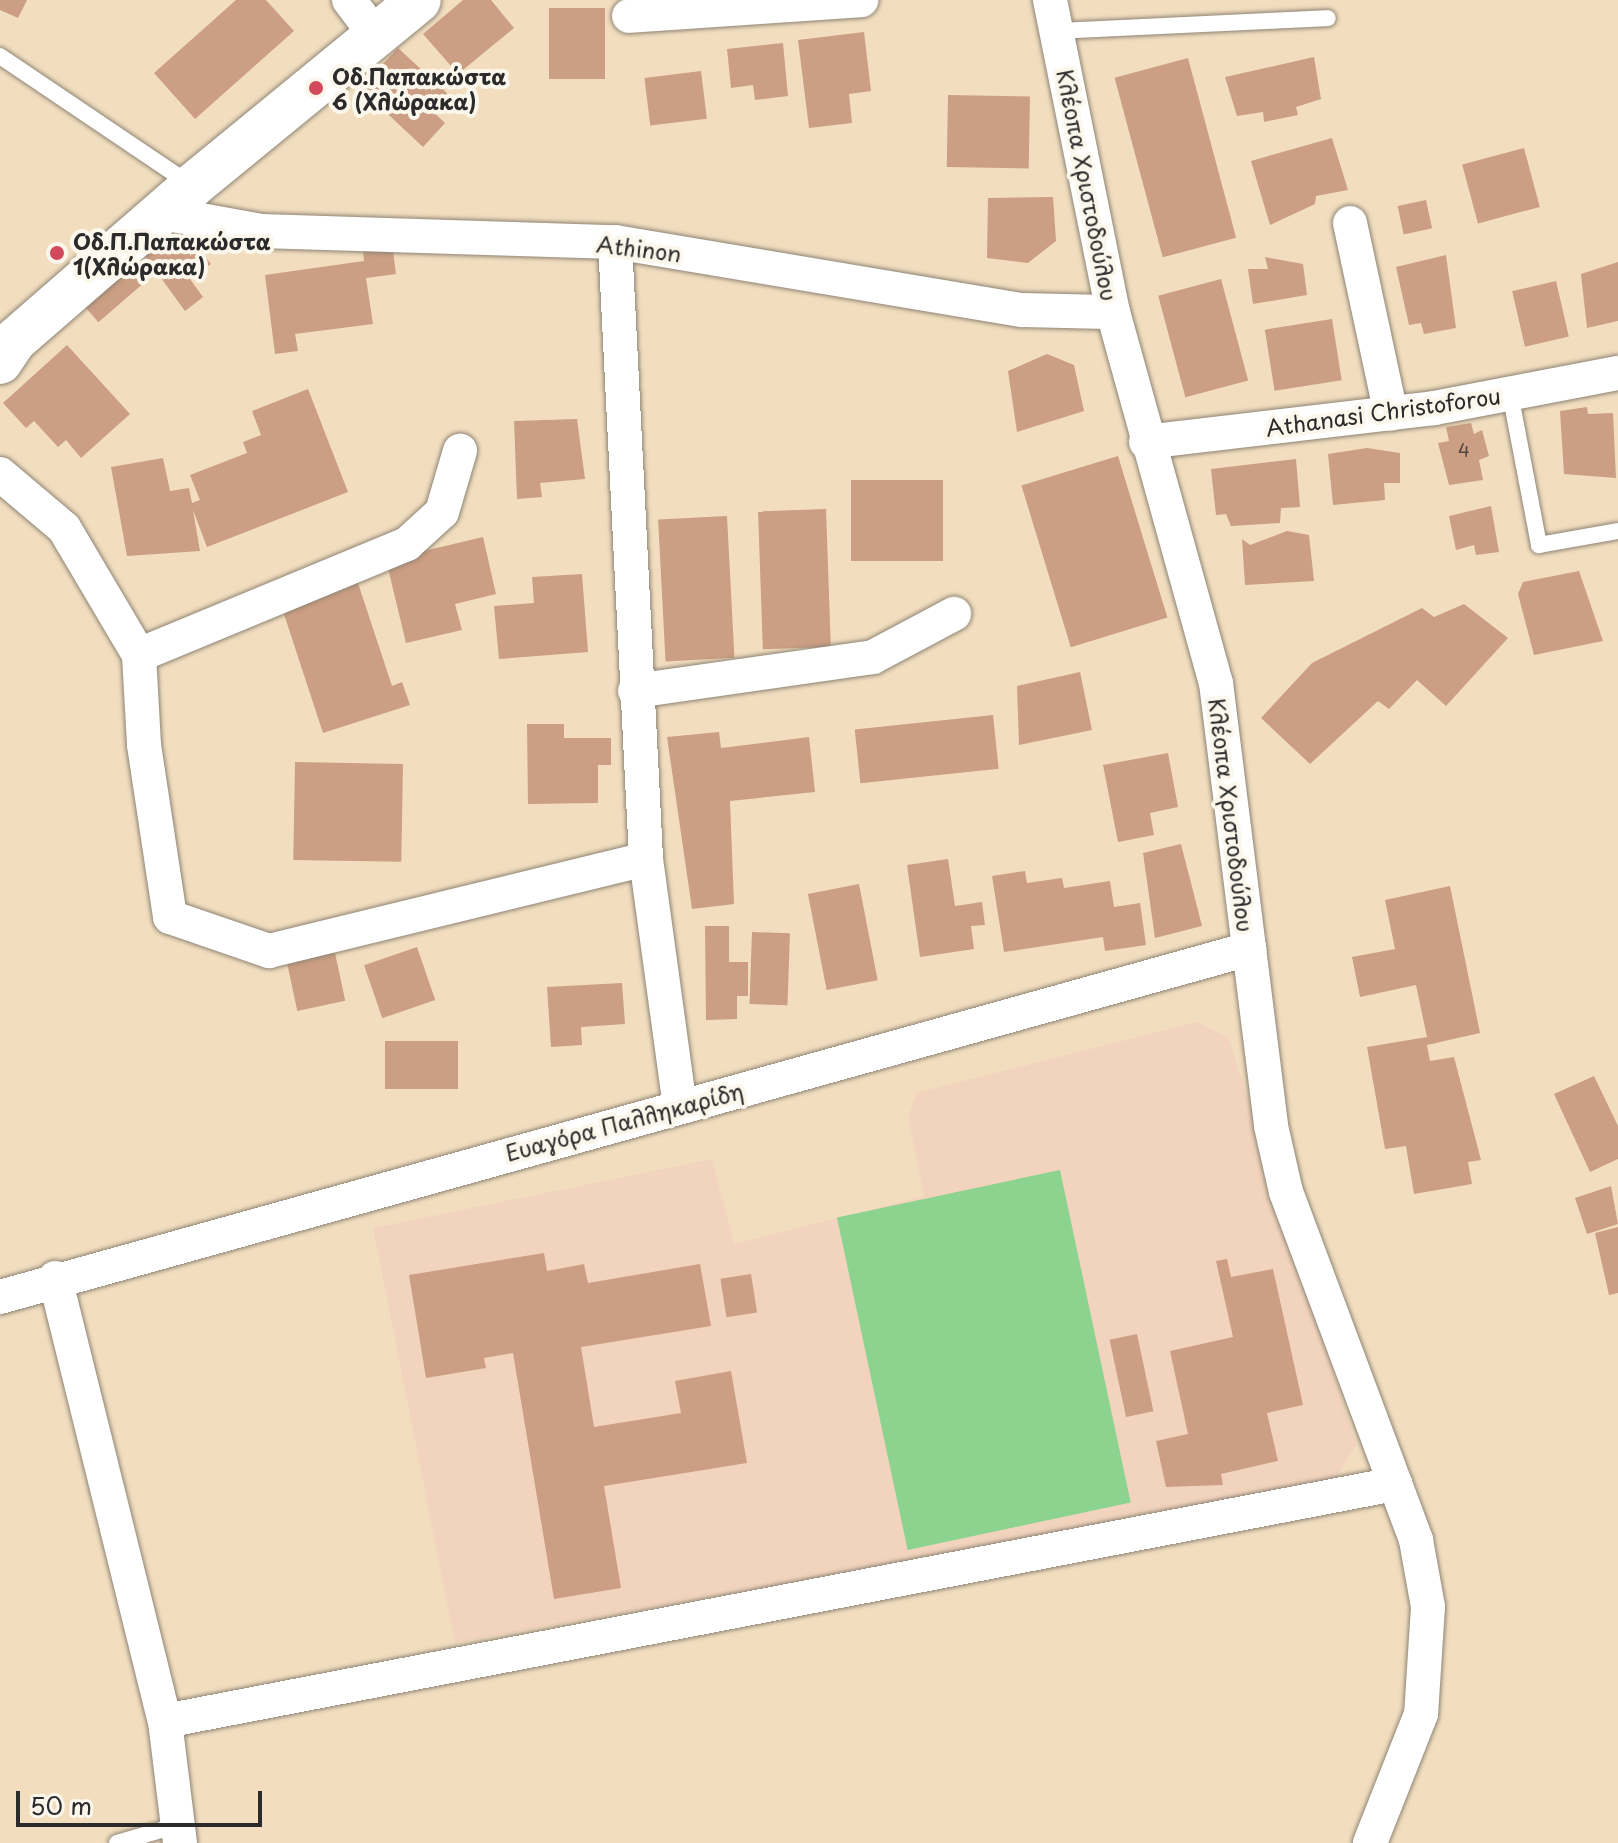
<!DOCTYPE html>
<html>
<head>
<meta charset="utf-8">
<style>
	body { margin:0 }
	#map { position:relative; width:1618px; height:1843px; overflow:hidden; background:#f2debf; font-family:"Playpen Sans",sans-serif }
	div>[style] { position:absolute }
	.built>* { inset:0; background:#f2d4be }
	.green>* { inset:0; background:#8bd38e; transform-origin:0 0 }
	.building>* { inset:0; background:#cc9e83; transform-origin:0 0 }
	.roads { filter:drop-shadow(0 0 2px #8e8475) drop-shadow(0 0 2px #8e8475) }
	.service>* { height:16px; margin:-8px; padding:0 8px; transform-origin:8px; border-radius:8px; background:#fff }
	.minor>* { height:34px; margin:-17px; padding:0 17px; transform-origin:17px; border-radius:17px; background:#fff }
	.secondary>* { height:44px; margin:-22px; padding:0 22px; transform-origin:22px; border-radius:22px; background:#fff }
	.dots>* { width:22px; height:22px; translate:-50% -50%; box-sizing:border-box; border:4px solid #fbf7ec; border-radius:50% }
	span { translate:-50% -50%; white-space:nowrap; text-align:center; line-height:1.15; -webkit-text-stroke:8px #fbf7ec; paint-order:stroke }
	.number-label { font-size:18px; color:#534841 }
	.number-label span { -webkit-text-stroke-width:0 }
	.poi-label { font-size:22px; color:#2b2b2b; font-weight:700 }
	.left { translate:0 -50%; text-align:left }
	.street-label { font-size:22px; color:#2b2b2b }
	.scale { position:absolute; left:16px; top:1791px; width:246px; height:36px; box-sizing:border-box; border:4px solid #2b2b2b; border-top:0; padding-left:10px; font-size:24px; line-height:28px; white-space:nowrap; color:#2b2b2b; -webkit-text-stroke:6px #fbf7ec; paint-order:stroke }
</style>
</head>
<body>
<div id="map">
	<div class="built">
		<i style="clip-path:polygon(1197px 1022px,1229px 1038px,1356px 1445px,1331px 1486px,455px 1643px,373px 1228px,712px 1159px,734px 1244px,924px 1196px,908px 1118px,916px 1093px)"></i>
	</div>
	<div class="green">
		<i style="left:1060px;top:1170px;width:340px;height:228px;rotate:78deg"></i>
	</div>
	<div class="building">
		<i style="clip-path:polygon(0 0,27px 0,18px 18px,0 10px)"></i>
		<i style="clip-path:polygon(236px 0,266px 0,294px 31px,195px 119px,154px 73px)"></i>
		<i style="clip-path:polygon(463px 0,491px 0,514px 28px,458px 74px,423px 34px)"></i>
		<i style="left:549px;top:8px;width:56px;height:71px"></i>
		<i style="clip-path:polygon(864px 32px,871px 91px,849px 94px,852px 123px,809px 128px,798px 40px)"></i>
		<i style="clip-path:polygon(783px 43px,788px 96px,755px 100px,753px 85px,731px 88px,727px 49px)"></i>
		<i style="clip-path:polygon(398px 48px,447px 93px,431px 110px,445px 123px,423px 147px,360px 88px)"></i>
		<i style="clip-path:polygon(1314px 57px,1321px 99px,1296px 107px,1298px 115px,1264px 122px,1263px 112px,1237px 116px,1225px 77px)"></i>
		<i style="left:1188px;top:58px;width:186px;height:76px;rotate:75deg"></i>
		<i style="left:701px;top:71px;width:48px;height:57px;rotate:83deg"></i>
		<i style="left:948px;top:95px;width:82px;height:72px;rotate:1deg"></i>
		<i style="clip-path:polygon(1332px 138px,1348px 190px,1316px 196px,1315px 204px,1270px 225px,1251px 161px)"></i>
		<i style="left:1524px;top:148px;width:61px;height:64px;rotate:75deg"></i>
		<i style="clip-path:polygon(1053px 197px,1056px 241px,1028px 263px,987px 258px,988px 198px)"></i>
		<i style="left:1426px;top:200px;width:29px;height:29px;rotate:78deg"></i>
		<i style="clip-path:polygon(184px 228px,211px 264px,190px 279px,203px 297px,185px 311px,145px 256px)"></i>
		<i style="clip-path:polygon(391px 235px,396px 274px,366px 278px,373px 324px,295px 334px,298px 351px,275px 354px,265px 275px,364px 261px,362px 239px)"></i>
		<i style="left:134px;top:249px;width:32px;height:75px;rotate:49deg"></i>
		<i style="clip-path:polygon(1446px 255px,1456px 328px,1424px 334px,1421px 323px,1409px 325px,1396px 267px)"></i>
		<i style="clip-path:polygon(1265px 257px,1303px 264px,1307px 295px,1253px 304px,1248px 269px,1268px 269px)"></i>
		<i style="clip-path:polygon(1618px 262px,1618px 321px,1587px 328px,1581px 274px)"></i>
		<i style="left:1221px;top:279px;width:105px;height:65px;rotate:75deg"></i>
		<i style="left:1556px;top:281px;width:57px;height:45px;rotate:77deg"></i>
		<i style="left:1332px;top:319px;width:62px;height:68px;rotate:81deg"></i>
		<i style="clip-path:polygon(67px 345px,130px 414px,81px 458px,66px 440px,58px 447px,34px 421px,26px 428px,3px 403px)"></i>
		<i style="clip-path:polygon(1047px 354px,1074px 365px,1084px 411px,1017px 432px,1008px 371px)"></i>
		<i style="clip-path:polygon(308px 389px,348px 492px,207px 547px,193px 510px,200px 551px,127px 556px,111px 467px,163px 458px,170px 491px,189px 488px,192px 503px,200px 500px,190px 475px,247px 453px,243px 442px,261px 435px,252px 411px)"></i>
		<i style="clip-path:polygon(1587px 407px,1588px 414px,1613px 413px,1616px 478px,1564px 474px,1560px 411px)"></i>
		<i style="clip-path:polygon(577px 419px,585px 479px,540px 483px,542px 497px,517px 499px,514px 421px)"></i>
		<i style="clip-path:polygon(1471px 423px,1474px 434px,1482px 430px,1489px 456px,1479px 460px,1483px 480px,1449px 485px,1438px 443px,1449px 441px,1446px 427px)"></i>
		<i style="clip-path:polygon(1367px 448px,1400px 453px,1400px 483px,1384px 483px,1385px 500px,1333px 505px,1328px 454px)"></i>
		<i style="left:1118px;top:456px;width:169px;height:101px;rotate:73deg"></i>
		<i style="clip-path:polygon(1296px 459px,1300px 507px,1281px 508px,1280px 523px,1231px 526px,1226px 514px,1216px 515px,1211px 469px)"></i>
		<i style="left:851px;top:480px;width:92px;height:81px"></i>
		<i style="clip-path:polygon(1491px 506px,1499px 552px,1476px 555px,1474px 545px,1456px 550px,1449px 516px)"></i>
		<i style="left:826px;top:509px;width:138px;height:68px;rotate:88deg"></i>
		<i style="left:727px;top:516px;width:142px;height:69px;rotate:87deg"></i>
		<i style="clip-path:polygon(1287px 531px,1309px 535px,1314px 581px,1245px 585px,1242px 539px,1250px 545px)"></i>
		<i style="clip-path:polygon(483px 537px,496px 594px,455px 604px,462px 630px,406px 643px,386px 560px)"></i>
		<i style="clip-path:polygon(1579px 571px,1603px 641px,1534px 655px,1518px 594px,1523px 582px)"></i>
		<i style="clip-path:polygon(582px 574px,588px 652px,499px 659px,494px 606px,534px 603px,532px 577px)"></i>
		<i style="clip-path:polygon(356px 577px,392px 686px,402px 682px,410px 705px,323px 733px,280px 602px)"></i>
		<i style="clip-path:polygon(1464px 604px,1508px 638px,1446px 706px,1417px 680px,1389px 709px,1378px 701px,1310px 764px,1261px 718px,1312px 663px,1422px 608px,1434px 617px)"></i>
		<i style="clip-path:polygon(1080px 672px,1092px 730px,1019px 745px,1017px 686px)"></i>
		<i style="left:993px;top:715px;width:54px;height:139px;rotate:84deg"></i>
		<i style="clip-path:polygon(527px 724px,564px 724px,564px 738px,611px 738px,611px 765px,598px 765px,598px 803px,528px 804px)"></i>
		<i style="clip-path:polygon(719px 732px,721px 748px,809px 737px,815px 792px,730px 801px,734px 904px,692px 909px,667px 737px)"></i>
		<i style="clip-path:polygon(1168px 753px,1178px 807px,1150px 813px,1154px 835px,1118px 842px,1103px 765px)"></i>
		<i style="left:295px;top:762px;width:108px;height:98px;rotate:1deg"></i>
		<i style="clip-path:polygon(1181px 844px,1202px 926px,1155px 938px,1143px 853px)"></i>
		<i style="clip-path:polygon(948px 859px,955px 906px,982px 902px,985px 925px,971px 926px,974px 949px,920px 957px,907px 865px)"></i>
		<i style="clip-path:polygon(1025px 871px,1027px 883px,1062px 878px,1064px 888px,1110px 881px,1114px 907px,1140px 903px,1146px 945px,1105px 951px,1103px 937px,1004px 952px,992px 876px)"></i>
		<i style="left:859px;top:884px;width:98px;height:52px;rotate:79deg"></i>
		<i style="clip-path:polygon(1450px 886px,1480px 1033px,1427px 1045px,1430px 1061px,1454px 1057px,1481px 1160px,1468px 1162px,1472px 1184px,1414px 1194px,1406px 1146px,1385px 1149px,1367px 1047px,1427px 1037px,1416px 985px,1360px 997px,1352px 957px,1395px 949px,1385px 900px)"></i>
		<i style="clip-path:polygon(705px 926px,729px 926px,729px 962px,748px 962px,748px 996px,737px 996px,737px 1019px,706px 1020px)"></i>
		<i style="left:752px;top:932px;width:38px;height:72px;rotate:2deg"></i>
		<i style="left:417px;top:947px;width:56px;height:56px;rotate:71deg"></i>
		<i style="left:334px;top:948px;width:54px;height:49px;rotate:78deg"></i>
		<i style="clip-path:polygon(622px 983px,625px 1024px,581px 1027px,582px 1045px,551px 1047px,547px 987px)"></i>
		<i style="left:385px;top:1041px;width:73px;height:48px"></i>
		<i style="clip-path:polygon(1594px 1076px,1618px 1126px,1618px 1159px,1590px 1172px,1554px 1094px)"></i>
		<i style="clip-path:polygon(1611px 1186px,1618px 1224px,1587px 1234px,1575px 1198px)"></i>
		<i style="clip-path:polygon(1618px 1227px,1618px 1293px,1609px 1295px,1595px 1233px)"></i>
		<i style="clip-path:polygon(544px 1253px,547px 1271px,584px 1264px,588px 1283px,700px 1264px,711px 1326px,581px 1347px,594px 1427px,681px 1413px,675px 1381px,731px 1371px,747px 1463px,604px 1486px,621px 1588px,554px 1599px,513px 1353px,484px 1358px,486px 1368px,426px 1378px,409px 1275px)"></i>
		<i style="clip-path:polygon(1227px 1259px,1231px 1277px,1273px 1269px,1303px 1405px,1267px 1413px,1278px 1461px,1221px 1474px,1223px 1485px,1166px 1487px,1156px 1441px,1188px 1434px,1170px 1351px,1233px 1337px,1216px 1261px)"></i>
		<i style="left:751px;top:1274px;width:39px;height:31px;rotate:81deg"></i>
		<i style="left:1137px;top:1334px;width:79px;height:28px;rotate:78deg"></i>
	</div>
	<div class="roads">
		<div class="service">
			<i style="left:1057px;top:31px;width:271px;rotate:-2.7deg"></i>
			<i style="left:0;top:56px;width:230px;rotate:34deg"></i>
			<i style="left:1510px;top:393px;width:155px;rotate:79.2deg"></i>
			<i style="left:1539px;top:545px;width:80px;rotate:-10deg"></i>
			<i style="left:117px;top:1843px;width:64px;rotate:-16.4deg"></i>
		</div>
		<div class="minor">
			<i style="left:349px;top:0;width:45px;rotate:53.1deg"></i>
			<i style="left:1050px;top:0;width:318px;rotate:78.6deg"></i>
			<i style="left:1113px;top:312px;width:385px;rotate:74.5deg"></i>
			<i style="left:1216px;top:683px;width:446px;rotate:82.9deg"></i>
			<i style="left:1271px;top:1126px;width:68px;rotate:77.2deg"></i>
			<i style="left:1286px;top:1192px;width:371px;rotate:69.5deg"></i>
			<i style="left:1416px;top:1540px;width:68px;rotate:79.8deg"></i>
			<i style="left:1428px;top:1607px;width:107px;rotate:93.7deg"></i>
			<i style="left:1421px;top:1714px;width:139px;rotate:111.6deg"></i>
			<i style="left:629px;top:16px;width:233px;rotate:-3.9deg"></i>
			<i style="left:162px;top:213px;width:101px;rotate:10.3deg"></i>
			<i style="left:261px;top:231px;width:354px;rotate:1.8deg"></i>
			<i style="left:615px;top:242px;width:413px;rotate:9.5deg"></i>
			<i style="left:1022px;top:310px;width:91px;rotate:1.3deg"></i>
			<i style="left:1350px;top:223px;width:195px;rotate:77.9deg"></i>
			<i style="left:615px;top:242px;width:618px;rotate:87.12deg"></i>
			<i style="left:646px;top:859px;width:249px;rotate:82.2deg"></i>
			<i style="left:1146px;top:442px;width:290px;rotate:-6.7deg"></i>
			<i style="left:1434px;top:408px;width:187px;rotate:-10.8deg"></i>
			<i style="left:0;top:474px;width:84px;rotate:40.2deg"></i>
			<i style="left:64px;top:528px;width:147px;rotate:59.4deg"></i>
			<i style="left:139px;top:655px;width:90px;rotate:86.8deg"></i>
			<i style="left:144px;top:745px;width:174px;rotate:81.4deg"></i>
			<i style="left:170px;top:917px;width:105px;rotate:19deg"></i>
			<i style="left:269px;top:951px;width:388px;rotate:-13.7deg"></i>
			<i style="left:139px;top:655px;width:290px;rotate:-22.5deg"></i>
			<i style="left:407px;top:544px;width:47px;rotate:-42.4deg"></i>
			<i style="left:442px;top:512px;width:64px;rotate:-73.6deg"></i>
			<i style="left:635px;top:691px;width:240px;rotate:-8.1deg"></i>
			<i style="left:873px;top:657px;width:92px;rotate:-28deg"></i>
			<i style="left:55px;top:1278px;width:456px;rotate:76.1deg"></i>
			<i style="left:165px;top:1721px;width:123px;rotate:83deg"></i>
			<i style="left:0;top:1297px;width:1297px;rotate:-15.57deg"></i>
			<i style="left:165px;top:1721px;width:1253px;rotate:-10.91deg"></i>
		</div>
		<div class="secondary">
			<i style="left:0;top:362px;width:25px;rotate:-56deg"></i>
			<i style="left:14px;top:341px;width:236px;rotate:-41deg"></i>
			<i style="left:192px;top:186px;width:293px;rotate:-39.3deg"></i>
		</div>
	</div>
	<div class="dots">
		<i style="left:316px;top:88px;background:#d1495b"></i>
		<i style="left:57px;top:253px;background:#d1495b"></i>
	</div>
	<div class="number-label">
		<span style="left:1464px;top:450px">4</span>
	</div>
	<div class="poi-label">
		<span class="left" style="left:332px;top:88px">Οδ.Παπακώστα<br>6 (Χλώρακα)</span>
		<span class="left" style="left:73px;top:253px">Οδ.Π.Παπακώστα<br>1(Χλώρακα)</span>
	</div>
	<div class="street-label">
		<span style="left:1088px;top:185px;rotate:79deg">Κλέοπα Χριστοδούλου</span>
		<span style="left:639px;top:248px;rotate:7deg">Athinon</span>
		<span style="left:1383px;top:411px;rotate:-8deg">Athanasi Christoforou</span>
		<span style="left:1232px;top:815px;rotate:83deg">Κλέοπα Χριστοδούλου</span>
		<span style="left:624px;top:1121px;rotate:-15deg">Ευαγόρα Παλληκαρίδη</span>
	</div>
	<div class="scale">50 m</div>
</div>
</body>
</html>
